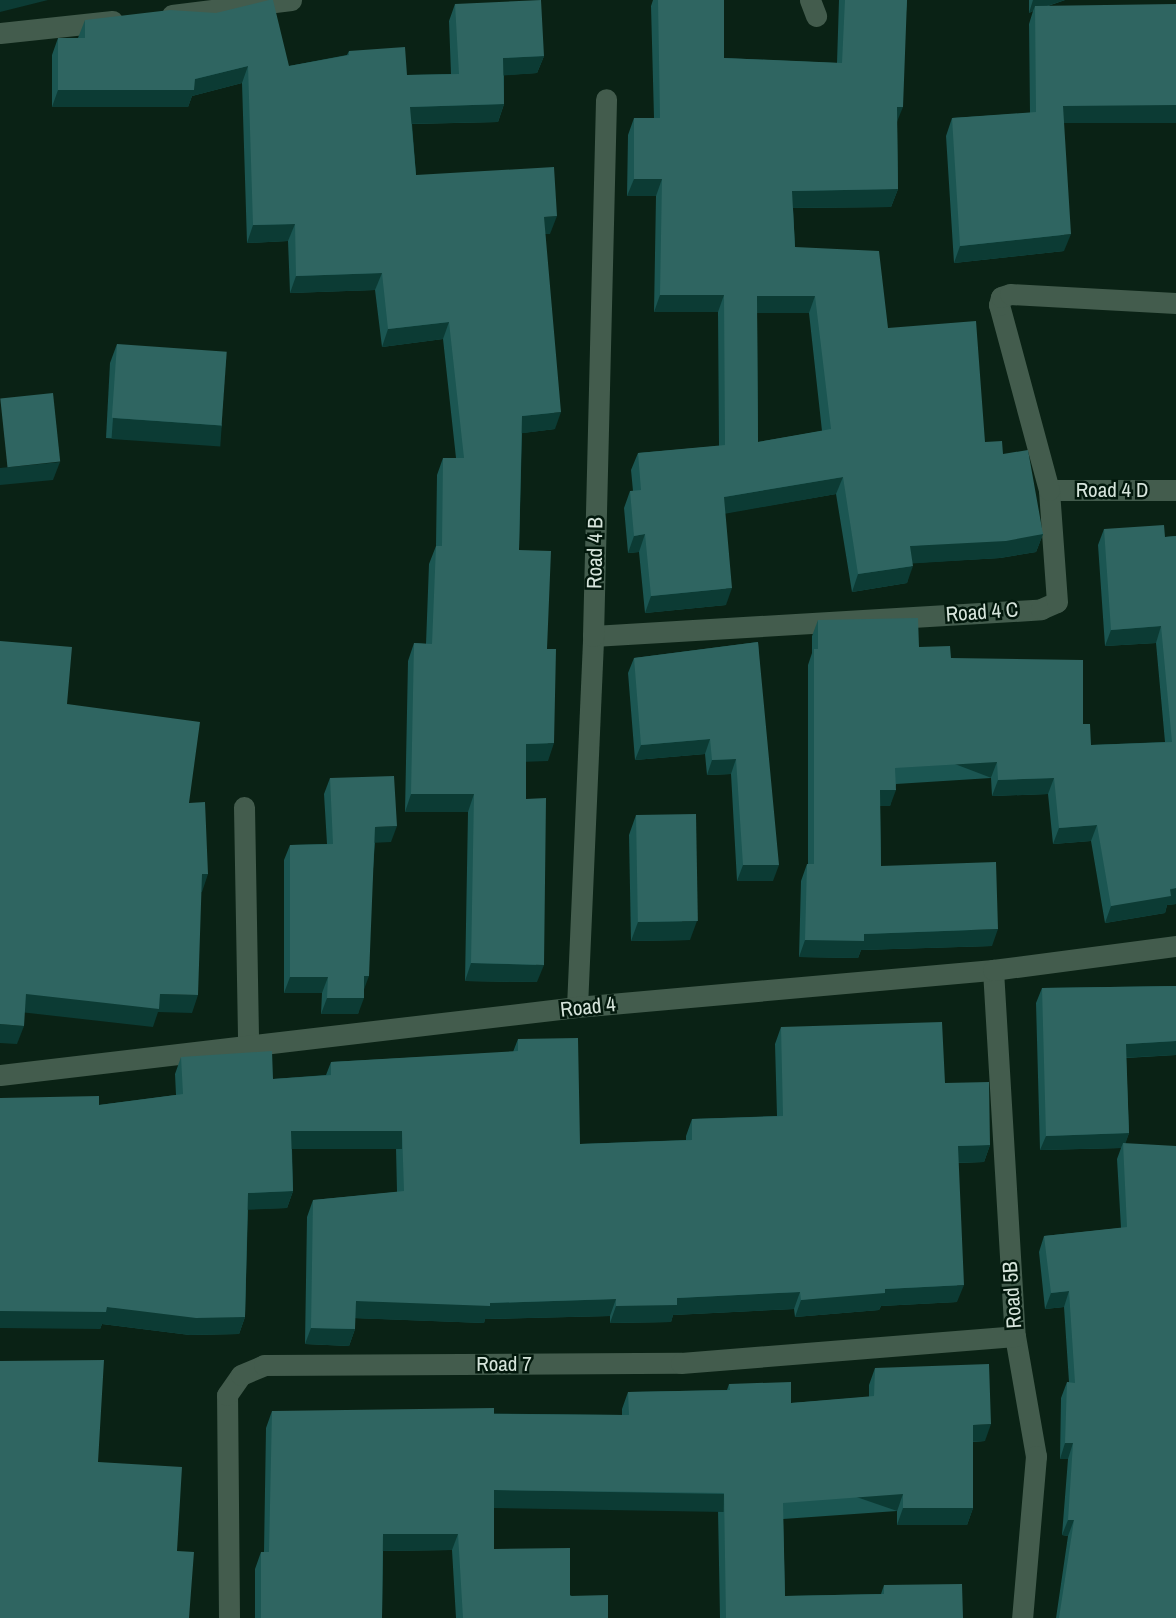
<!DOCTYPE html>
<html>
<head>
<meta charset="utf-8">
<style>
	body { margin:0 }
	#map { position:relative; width:1176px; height:1618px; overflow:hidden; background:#0a2215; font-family:"Archivo Narrow",sans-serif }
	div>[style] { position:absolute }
	.minor>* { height:21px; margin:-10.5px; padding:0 10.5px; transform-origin:10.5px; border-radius:10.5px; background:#435c4d }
	.wall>* { inset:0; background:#1b5652 }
	.shaded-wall>* { inset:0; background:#0c3b34; transform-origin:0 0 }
	.building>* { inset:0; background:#2f6561; transform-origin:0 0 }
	span { translate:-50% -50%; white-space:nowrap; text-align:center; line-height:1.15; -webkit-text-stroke:5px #02180c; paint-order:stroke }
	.street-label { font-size:21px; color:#d6e4db }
</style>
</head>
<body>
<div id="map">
	<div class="minor">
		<i style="left:810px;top:0;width:17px;rotate:69deg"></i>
		<i style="left:172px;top:15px;width:120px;rotate:-7.2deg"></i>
		<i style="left:0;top:33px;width:113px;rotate:-6.1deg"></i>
		<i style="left:1049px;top:490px;width:127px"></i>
		<i style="left:593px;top:636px;width:449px;rotate:-3.4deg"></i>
		<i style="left:1041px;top:609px;width:17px;rotate:-24deg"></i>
		<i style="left:1057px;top:602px;width:112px;rotate:-94.1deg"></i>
		<i style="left:1049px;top:490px;width:192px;rotate:-105.1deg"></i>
		<i style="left:999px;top:305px;width:8px;rotate:-76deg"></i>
		<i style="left:1001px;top:297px;width:9px;rotate:-18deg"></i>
		<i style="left:1010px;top:294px;width:166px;rotate:3.1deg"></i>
		<i style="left:244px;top:807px;width:240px;rotate:89deg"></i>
		<i style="left:993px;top:970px;width:367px;rotate:86.6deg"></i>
		<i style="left:1015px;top:1336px;width:122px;rotate:80.1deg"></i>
		<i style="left:1036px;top:1456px;width:163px;rotate:94.9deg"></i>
		<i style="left:577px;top:1007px;width:371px;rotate:-87.5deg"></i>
		<i style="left:593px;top:636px;width:537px;rotate:-88.61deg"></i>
		<i style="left:0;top:1075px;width:581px;rotate:-6.72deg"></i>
		<i style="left:577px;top:1007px;width:418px;rotate:-5.1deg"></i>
		<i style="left:993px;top:970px;width:185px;rotate:-7.5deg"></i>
		<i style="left:229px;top:1618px;width:223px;rotate:-90.5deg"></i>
		<i style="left:227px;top:1395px;width:24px;rotate:-55deg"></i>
		<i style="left:241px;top:1375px;width:25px;rotate:-23deg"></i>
		<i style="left:264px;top:1365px;width:417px;rotate:-0.3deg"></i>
		<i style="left:681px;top:1363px;width:335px;rotate:-4.6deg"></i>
	</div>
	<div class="wall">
		<i style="clip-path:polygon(evenodd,653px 0,724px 0,724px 58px,837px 63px,839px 0,907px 0,897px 123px,898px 189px,891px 207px,793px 208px,795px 247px,888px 328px,985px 442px,1003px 454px,1043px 534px,1036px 552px,1000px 558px,912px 563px,907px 583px,852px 592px,836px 494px,725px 513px,726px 605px,645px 613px,639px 552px,628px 553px,624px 508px,630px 491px,633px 491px,631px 470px,638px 453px,719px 446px,718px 312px,654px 312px,656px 196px,627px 196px,628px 135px,634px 118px,654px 118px,651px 6px,653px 0,757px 313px,809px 313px,822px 431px,758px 442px,757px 313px)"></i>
		<i style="clip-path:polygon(1029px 0,1065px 0,1048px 6px,1176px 123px,1064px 123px,1064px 251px,954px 263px,946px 136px,952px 118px,1030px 113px,1029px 24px,1033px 11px,1029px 13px)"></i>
		<i style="clip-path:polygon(455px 4px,544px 56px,537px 73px,504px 75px,504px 104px,498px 122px,412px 124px,416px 175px,550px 234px,545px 234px,555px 429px,522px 433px,519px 550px,547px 649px,548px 761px,526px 761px,526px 799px,537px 982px,465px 981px,468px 812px,405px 812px,408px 661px,414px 643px,426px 644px,429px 564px,436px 546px,437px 475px,443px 458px,456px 458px,443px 339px,382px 347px,375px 290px,290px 293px,288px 241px,247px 243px,242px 83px,192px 96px,188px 107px,52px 107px,52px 55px,58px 38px,78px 38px,85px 20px,289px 66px,347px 55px,349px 51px,407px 75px,451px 74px,449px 21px)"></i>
		<i style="clip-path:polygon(117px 344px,222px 425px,215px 445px,106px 438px,110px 363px)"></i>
		<i style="clip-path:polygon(1104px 529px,1165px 537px,1176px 536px,1176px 904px,1167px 905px,1165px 913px,1105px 923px,1091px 841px,1053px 844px,1048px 794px,992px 796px,991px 778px,896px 784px,890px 806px,880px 806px,881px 866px,992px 946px,861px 950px,858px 958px,799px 957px,801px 881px,807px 864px,808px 864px,808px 665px,812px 653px,812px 636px,818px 620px,919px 647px,951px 658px,1083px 724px,1091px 745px,1165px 742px,1156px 643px,1105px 646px,1098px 545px)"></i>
		<i style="clip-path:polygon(758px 642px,773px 881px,737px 881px,731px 774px,707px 775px,705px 754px,635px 760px,628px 673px,634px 658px)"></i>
		<i style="clip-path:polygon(330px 778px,391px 842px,375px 842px,364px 990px,358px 1014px,321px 1014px,322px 993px,284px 993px,284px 860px,290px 845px,327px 844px,324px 794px)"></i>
		<i style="clip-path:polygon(636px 815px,690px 940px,631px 941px,629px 835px)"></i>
		<i style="clip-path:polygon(1176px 986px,1176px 1055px,1126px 1058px,1129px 1133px,1125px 1143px,1176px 1618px,1056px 1618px,1068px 1536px,1062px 1535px,1068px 1459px,1060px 1459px,1061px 1398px,1067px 1382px,1069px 1382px,1064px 1307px,1045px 1309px,1039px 1252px,1044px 1236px,1121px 1228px,1117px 1159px,1121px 1148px,1040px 1150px,1036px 1003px,1042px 988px)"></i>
		<i style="clip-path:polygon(781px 1027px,945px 1083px,990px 1145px,984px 1162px,958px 1163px,957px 1302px,881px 1306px,879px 1310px,795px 1317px,794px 1309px,673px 1315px,671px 1322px,610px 1323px,610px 1316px,485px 1319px,484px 1323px,355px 1318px,355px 1329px,349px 1346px,305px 1344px,307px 1217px,313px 1200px,397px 1192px,396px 1148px,292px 1148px,293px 1191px,287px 1208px,248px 1209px,245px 1317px,239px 1334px,190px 1335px,102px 1324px,100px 1329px,99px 1105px,176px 1095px,175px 1074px,181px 1057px,273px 1079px,326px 1075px,331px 1062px,513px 1052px,518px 1039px,580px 1144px,686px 1140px,686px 1136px,692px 1119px,777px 1116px,775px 1044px)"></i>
		<i style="clip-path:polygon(875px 1368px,985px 1441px,973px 1442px,973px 1508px,967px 1525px,897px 1525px,897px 1511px,783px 1519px,785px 1596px,881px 1594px,884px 1585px,963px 1618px,720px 1618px,718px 1510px,494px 1507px,494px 1549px,608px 1618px,456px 1618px,452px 1550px,383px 1551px,382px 1618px,255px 1618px,255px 1569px,261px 1552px,264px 1552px,266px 1428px,272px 1411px,622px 1415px,622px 1409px,628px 1392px,727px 1390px,729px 1384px,791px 1403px,869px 1397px,869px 1385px)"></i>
	</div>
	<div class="shaded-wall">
		<i style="clip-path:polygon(0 0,48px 0,0 12px)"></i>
		<i style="clip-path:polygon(1033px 0,1065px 0,1035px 10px,1035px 6px,1033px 11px,1029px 13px)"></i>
		<i style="clip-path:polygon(544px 56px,537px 73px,497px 76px,503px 58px)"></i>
		<i style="clip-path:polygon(248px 66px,242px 83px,192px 96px,188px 107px,52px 107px,58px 90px,195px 79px)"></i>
		<i style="clip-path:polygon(504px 104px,498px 122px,404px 124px,410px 107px)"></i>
		<i style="left:1176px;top:105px;width:18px;height:113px;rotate:90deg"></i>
		<i style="clip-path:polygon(897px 107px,903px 107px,896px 124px)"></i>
		<i style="clip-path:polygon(634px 179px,662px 179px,656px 196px,627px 196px)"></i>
		<i style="clip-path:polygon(898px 189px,891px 207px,785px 208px,792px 191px)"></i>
		<i style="clip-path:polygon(557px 216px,550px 234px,537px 234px,544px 217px)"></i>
		<i style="clip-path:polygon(295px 224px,288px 241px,247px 243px,253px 225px)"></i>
		<i style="clip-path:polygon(1071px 234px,1064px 251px,954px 263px,960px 246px)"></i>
		<i style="clip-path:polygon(382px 273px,375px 290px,290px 293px,296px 276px)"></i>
		<i style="clip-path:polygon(660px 295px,724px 295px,718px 312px,654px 312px)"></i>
		<i style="clip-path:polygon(757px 296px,815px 296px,809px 313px,751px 313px)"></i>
		<i style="clip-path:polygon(449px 322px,443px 339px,382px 347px,388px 329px)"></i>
		<i style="clip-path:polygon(561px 412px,555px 429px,516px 434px,522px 416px)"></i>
		<i style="left:113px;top:418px;width:109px;height:21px;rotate:4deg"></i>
		<i style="clip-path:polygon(60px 462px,53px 480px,0 485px,0 468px)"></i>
		<i style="clip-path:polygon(843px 477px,836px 494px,718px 515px,724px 497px)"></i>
		<i style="clip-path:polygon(645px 534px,639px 552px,628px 553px,634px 536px)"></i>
		<i style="clip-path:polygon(1043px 534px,1036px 552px,1000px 558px,904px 564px,910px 546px)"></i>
		<i style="clip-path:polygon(913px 566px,907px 583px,852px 592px,858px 574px)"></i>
		<i style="clip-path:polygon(732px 588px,726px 605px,645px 613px,651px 596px)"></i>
		<i style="clip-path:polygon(1161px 626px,1156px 643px,1105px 646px,1111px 630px)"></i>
		<i style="clip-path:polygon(710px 739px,705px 754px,635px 760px,641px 745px)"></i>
		<i style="clip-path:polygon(554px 743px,548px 761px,520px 762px,526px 744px)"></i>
		<i style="clip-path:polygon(736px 759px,731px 774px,707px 775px,712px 760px)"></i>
		<i style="left:997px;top:762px;width:17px;height:102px;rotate:111deg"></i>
		<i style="clip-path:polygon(1054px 778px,1048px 794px,992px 796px,998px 780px)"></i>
		<i style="clip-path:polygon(880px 790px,896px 790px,890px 806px,874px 806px)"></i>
		<i style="clip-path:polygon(411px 794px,474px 794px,468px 812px,405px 812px)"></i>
		<i style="clip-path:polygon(1097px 825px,1091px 841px,1053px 844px,1059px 828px)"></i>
		<i style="clip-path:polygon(397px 826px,391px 842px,370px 843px,375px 827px)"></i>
		<i style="clip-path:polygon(743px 865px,779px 865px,773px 881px,737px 881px)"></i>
		<i style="clip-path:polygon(202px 874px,208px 874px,202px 892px,195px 892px)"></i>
		<i style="clip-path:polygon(1176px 888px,1176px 904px,1167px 905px,1165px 913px,1105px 923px,1111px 906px)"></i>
		<i style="clip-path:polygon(697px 921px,690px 940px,631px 941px,638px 922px)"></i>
		<i style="clip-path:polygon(998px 929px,992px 946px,861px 950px,858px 958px,799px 957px,805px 940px,864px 934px)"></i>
		<i style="clip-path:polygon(471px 963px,544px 965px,537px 982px,465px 981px)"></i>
		<i style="clip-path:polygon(364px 976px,369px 976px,363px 992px)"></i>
		<i style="clip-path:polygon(290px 977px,328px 977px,322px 993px,284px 993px)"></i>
		<i style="clip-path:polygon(26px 994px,160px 994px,198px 995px,192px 1013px,158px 1012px,153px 1027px,20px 1012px)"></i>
		<i style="clip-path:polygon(327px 998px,364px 998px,358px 1014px,321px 1014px)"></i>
		<i style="clip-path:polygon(0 1024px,24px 1026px,17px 1044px,0 1043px)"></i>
		<i style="clip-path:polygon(1176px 1041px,1176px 1055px,1120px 1058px,1126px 1044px)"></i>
		<i style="left:291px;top:1131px;width:111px;height:18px"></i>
		<i style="clip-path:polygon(1129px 1133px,1124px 1148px,1123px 1143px,1121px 1148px,1040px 1150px,1046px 1136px)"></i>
		<i style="clip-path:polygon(990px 1145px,984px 1162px,951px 1163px,958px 1146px)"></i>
		<i style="clip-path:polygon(293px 1191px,287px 1208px,242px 1210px,248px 1193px)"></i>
		<i style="clip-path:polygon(964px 1285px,957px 1302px,881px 1306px,879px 1310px,795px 1317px,801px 1300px,885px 1289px)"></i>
		<i style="clip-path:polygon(1069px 1291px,1064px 1307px,1045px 1309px,1051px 1293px)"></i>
		<i style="clip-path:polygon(800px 1292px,794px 1309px,673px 1315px,671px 1322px,610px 1323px,616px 1306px,677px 1298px)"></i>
		<i style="clip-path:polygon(616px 1299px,610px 1316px,485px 1319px,484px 1323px,350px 1318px,356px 1301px,490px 1303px)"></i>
		<i style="clip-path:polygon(107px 1307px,245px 1317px,239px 1334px,190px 1335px,102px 1324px,100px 1329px,0 1328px,0 1311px)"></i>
		<i style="clip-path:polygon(311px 1328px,355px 1329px,349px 1346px,305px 1344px)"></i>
		<i style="clip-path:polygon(991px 1424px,985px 1441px,967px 1442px,973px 1425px)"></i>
		<i style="clip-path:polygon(1065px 1443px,1073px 1443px,1068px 1459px,1060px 1459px)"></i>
		<i style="left:494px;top:1490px;width:230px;height:18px;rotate:1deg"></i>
		<i style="left:903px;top:1494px;width:18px;height:120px;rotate:109deg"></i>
		<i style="clip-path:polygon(903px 1508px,973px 1508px,967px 1525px,897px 1525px)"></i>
		<i style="clip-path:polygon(1068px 1520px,1074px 1520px,1068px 1536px,1062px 1535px)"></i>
		<i style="clip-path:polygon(383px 1534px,458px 1534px,452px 1550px,377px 1551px)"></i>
	</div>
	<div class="building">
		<i style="clip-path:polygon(269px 0,273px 0,289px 66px,349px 55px,349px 51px,405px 47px,407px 75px,459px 74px,455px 4px,541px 0,544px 56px,503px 58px,504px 104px,410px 107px,416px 175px,554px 167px,557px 216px,544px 217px,561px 412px,522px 416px,519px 550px,551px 551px,547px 649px,556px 649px,554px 743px,526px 744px,526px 799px,546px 798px,544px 965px,471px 963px,474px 794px,411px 794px,414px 643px,432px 644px,436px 546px,442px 546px,443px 458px,464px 458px,449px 322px,388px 329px,382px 273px,296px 276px,295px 224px,253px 225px,248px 66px,195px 79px,194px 90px,58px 90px,58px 38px,85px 38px,85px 20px,170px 10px,216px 13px)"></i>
		<i style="clip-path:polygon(evenodd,658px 0,724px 0,724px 58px,842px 63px,845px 0,907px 0,903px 107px,897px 107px,898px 189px,792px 191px,795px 247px,879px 251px,888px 328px,976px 321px,985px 442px,1002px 441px,1003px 454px,1028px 450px,1043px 534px,1006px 541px,910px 546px,913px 566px,858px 574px,843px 477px,724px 497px,732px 588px,651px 596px,645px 534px,634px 536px,630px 491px,641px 490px,638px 453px,725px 445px,724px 295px,660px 295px,662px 179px,634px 179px,634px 118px,660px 118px,658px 0,757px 296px,815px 296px,831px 429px,758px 442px,757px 296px)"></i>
		<i style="clip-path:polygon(1176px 4px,1176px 105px,1063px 106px,1071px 234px,960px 246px,952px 118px,1036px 112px,1035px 6px)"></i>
		<i style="left:117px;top:344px;width:110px;height:74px;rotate:4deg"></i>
		<i style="left:53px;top:393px;width:69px;height:53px;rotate:84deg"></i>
		<i style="clip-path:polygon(1164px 525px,1165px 537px,1176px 536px,1176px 888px,1170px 889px,1171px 896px,1111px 906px,1097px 825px,1059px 828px,1054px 778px,998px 780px,997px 762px,895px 768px,896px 790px,880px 790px,881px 866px,996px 862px,998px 929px,864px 934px,864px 941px,805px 940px,807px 864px,814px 864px,814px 649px,818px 649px,818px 620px,918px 618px,919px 647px,950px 646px,951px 658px,1083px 660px,1083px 724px,1090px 724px,1091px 745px,1172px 742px,1161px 626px,1111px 630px,1104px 529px)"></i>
		<i style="clip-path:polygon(0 641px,72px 647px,67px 704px,200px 722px,189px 803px,205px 802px,208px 874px,202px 874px,198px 995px,160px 994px,159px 1009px,26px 994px,24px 1026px,0 1024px)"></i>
		<i style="clip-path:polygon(758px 642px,779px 865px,743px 865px,736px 759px,712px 760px,710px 739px,641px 745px,634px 658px)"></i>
		<i style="clip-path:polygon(394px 776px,397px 826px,375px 827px,369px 976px,364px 976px,364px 998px,327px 998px,328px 977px,290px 977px,290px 845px,333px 844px,330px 778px)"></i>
		<i style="left:696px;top:814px;width:107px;height:60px;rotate:89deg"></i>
		<i style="clip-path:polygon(1176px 986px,1176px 1041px,1126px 1044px,1129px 1133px,1046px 1136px,1042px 988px)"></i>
		<i style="clip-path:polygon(942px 1022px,945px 1083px,989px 1082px,990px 1145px,958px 1146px,964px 1285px,885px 1289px,885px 1293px,801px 1300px,800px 1292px,677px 1298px,677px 1305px,616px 1306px,616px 1299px,490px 1303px,490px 1306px,356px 1301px,355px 1329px,311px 1328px,313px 1200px,404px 1191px,402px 1131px,291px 1131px,293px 1191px,248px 1193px,245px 1317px,196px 1318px,107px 1307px,106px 1312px,0 1311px,0 1098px,99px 1096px,99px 1105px,183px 1094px,181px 1057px,272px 1051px,273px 1079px,331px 1075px,331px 1062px,518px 1051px,518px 1039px,578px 1038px,580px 1144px,692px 1140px,692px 1119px,783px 1116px,781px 1027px)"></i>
		<i style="clip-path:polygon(1123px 1143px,1176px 1146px,1176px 1618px,1059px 1618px,1074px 1520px,1068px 1520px,1073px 1443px,1065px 1443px,1067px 1382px,1075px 1383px,1069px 1291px,1051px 1293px,1044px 1236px,1127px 1227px)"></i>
		<i style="clip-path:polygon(104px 1360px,98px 1462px,182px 1467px,177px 1551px,194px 1552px,189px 1618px,0 1618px,0 1361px)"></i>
		<i style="clip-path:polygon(989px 1364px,991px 1424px,973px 1425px,973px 1508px,903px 1508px,903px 1494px,783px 1503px,785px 1596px,884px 1594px,884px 1585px,962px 1584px,963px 1618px,726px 1618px,724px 1493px,494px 1490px,494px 1549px,570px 1548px,570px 1596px,608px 1595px,608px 1618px,463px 1618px,458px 1534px,383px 1534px,382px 1618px,261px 1618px,261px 1552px,269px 1552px,272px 1411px,494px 1408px,494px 1414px,629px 1415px,628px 1392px,730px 1390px,729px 1384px,791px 1382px,791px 1403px,874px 1396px,875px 1368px)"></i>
	</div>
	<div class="street-label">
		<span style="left:1112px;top:490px">Road 4 D</span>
		<span style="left:595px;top:553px;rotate:-89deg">Road 4 B</span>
		<span style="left:982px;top:612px;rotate:-4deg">Road 4 C</span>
		<span style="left:588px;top:1007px;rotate:-6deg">Road 4</span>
		<span style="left:1012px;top:1295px;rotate:-94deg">Road 5B</span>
		<span style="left:504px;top:1364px">Road 7</span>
	</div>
</div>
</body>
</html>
